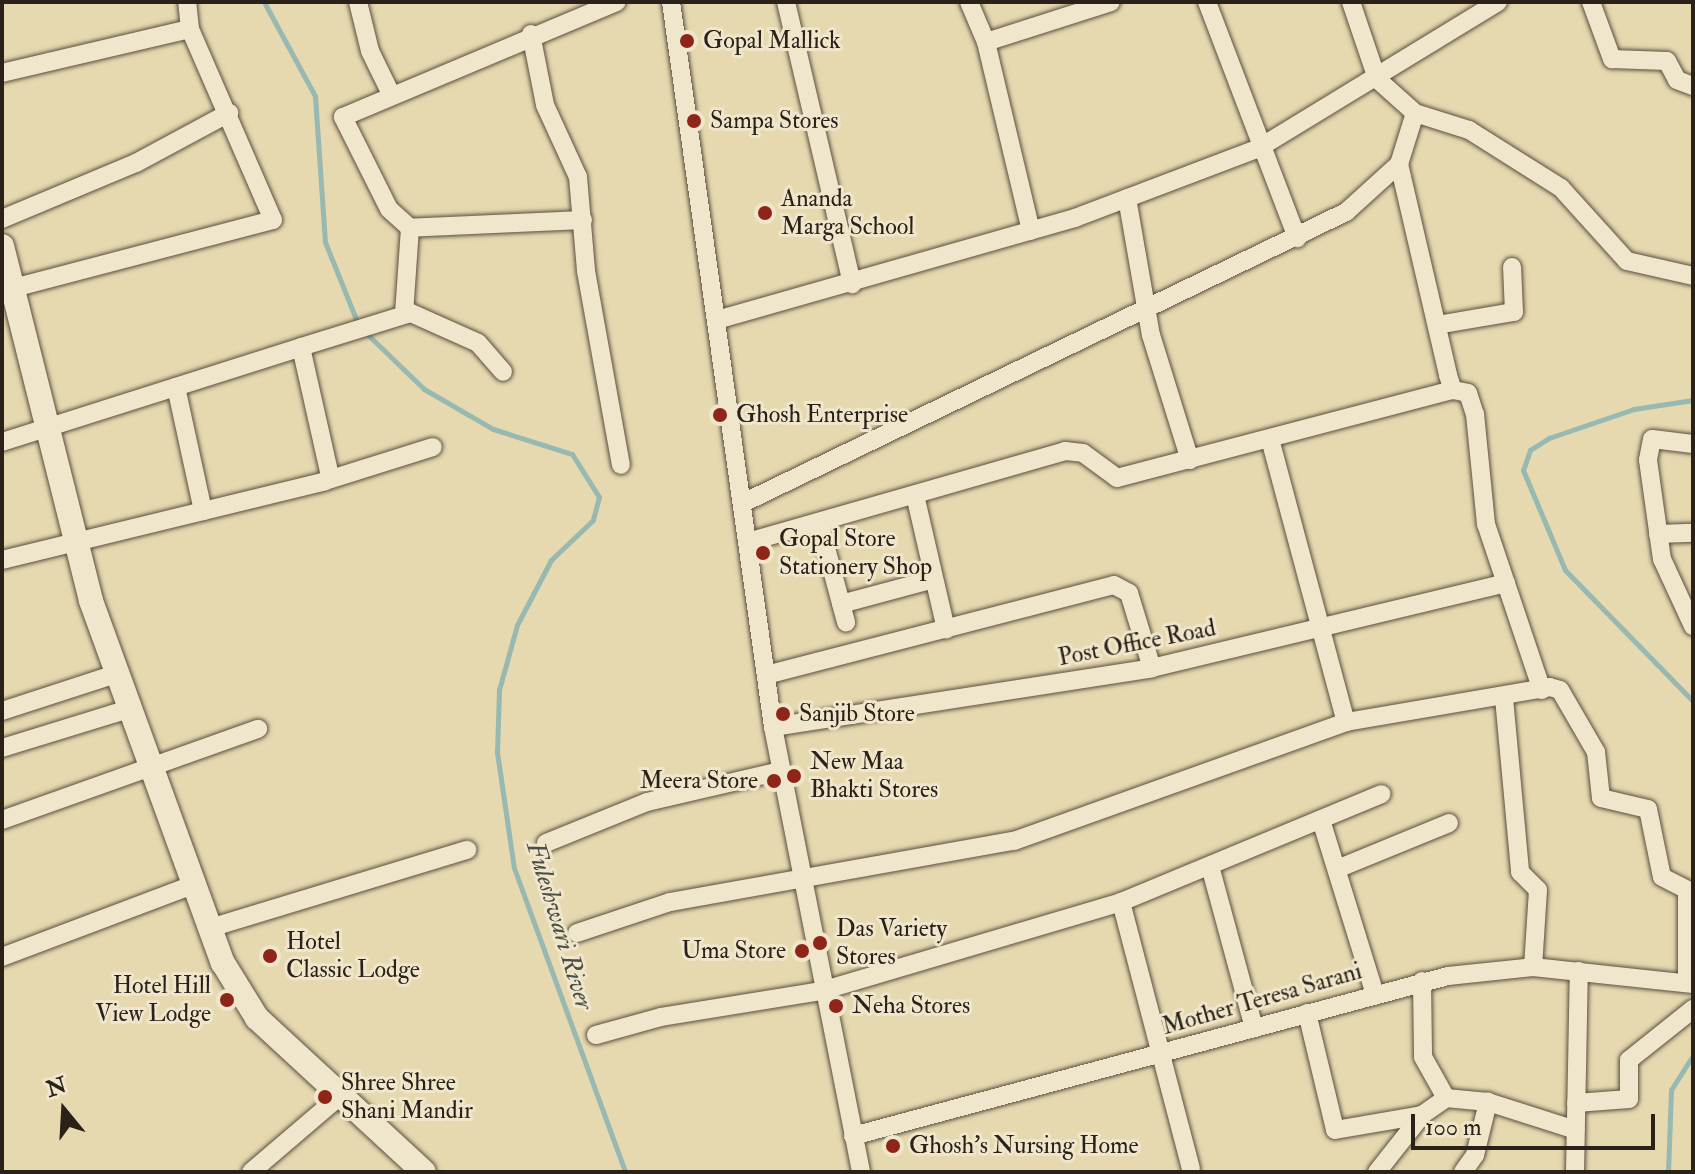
<!DOCTYPE html>
<html>
<head>
<meta charset="utf-8">
<style>
	body { margin:0 }
	#map { position:relative; width:1695px; height:1174px; overflow:hidden; background:#e6d8af; font-family:"IM FELL Double Pica",serif }
	div>[style] { position:absolute }
	.stream>* { height:5px; margin:-2.5px; padding:0 2.5px; transform-origin:2.5px; border-radius:2.5px; background:#97b9b1 }
	.roads { filter:drop-shadow(0 0 2px #594f3e) drop-shadow(0 0 2px #594f3e) }
	.street>* { height:18px; margin:-9px; padding:0 9px; transform-origin:9px; border-radius:9px; background:#efe6cb }
	.secondary>* { height:24px; margin:-12px; padding:0 12px; transform-origin:12px; border-radius:12px; background:#efe6cb }
	.dots>* { width:22px; height:22px; translate:-50% -50%; box-sizing:border-box; border:4px solid #efe6cb; border-radius:50% }
	span { translate:-50% -50%; white-space:nowrap; text-align:center; line-height:1.15; -webkit-text-stroke:6px #efe6cb; paint-order:stroke }
	.poi-label { font-size:24px; color:#2a2118 }
	.left { translate:0 -50%; text-align:left }
	.right { translate:-100% -50%; text-align:right }
	.street-label { font-size:24px; color:#2a2118 }
	.water-label { font-size:26px; color:#4b4f46; font-style:italic }
	.frame { position:absolute; inset:0; border:4px solid #2a2118; pointer-events:none }
	.north { position:absolute; left:24px; top:1070px; width:80px; height:80px; -webkit-text-stroke:6px #efe6cb; paint-order:stroke; rotate:342deg; font-size:22px; font-weight:700; line-height:32px; text-align:center; color:#2a2118 }
	.north::after { content:''; display:block; margin:auto; width:28px; height:36px; background:#2a2118; clip-path:polygon(50% 0,100% 100%,50% 72%,0 100%) }
	.scale { position:absolute; left:1411px; top:1114px; width:244px; height:36px; box-sizing:border-box; border:4px solid #2a2118; border-top:0; padding-left:10px; font-size:24px; line-height:28px; white-space:nowrap; color:#2a2118; -webkit-text-stroke:6px #efe6cb; paint-order:stroke }
</style>
</head>
<body>
<div id="map">
	<div class="stream">
		<i style="left:264px;top:2px;width:107px;rotate:61.5deg"></i>
		<i style="left:315px;top:96px;width:146px;rotate:86.1deg"></i>
		<i style="left:325px;top:242px;width:88px;rotate:68.1deg"></i>
		<i style="left:365px;top:332px;width:82px;rotate:44deg"></i>
		<i style="left:424px;top:389px;width:80px;rotate:30.1deg"></i>
		<i style="left:493px;top:429px;width:83px;rotate:17.6deg"></i>
		<i style="left:572px;top:454px;width:51px;rotate:57.9deg"></i>
		<i style="left:599px;top:497px;width:24px;rotate:105deg"></i>
		<i style="left:593px;top:520px;width:58px;rotate:136.4deg"></i>
		<i style="left:551px;top:560px;width:73px;rotate:117.6deg"></i>
		<i style="left:517px;top:625px;width:67px;rotate:105.5deg"></i>
		<i style="left:499px;top:690px;width:62px;rotate:91.8deg"></i>
		<i style="left:497px;top:752px;width:117px;rotate:81.7deg"></i>
		<i style="left:514px;top:868px;width:324px;rotate:69.9deg"></i>
		<i style="left:1693px;top:400px;width:60px;rotate:171.3deg"></i>
		<i style="left:1634px;top:409px;width:90px;rotate:161.2deg"></i>
		<i style="left:1549px;top:438px;width:22px;rotate:148deg"></i>
		<i style="left:1530px;top:450px;width:21px;rotate:109deg"></i>
		<i style="left:1523px;top:470px;width:108px;rotate:67.2deg"></i>
		<i style="left:1565px;top:570px;width:183px;rotate:45.7deg"></i>
		<i style="left:1668px;top:1172px;width:82px;rotate:-87.9deg"></i>
		<i style="left:1671px;top:1090px;width:41px;rotate:-57.8deg"></i>
	</div>
	<div class="roads">
		<div class="street">
			<i style="left:358px;top:2px;width:50px;rotate:76.2deg"></i>
			<i style="left:370px;top:51px;width:48px;rotate:64deg"></i>
			<i style="left:671px;top:2px;width:732px;rotate:81.99deg"></i>
			<i style="left:773px;top:727px;width:454px;rotate:78.8deg"></i>
			<i style="left:786px;top:2px;width:290px;rotate:76.8deg"></i>
			<i style="left:969px;top:2px;width:43px;rotate:67deg"></i>
			<i style="left:986px;top:42px;width:194px;rotate:76.6deg"></i>
			<i style="left:1207px;top:2px;width:253px;rotate:69.1deg"></i>
			<i style="left:1351px;top:2px;width:81px;rotate:71.3deg"></i>
			<i style="left:1377px;top:79px;width:51px;rotate:41.8deg"></i>
			<i style="left:1415px;top:113px;width:57px;rotate:17.5deg"></i>
			<i style="left:1469px;top:130px;width:109px;rotate:32.2deg"></i>
			<i style="left:1561px;top:188px;width:98px;rotate:47.9deg"></i>
			<i style="left:1627px;top:261px;width:68px;rotate:12.8deg"></i>
			<i style="left:1591px;top:2px;width:61px;rotate:69.8deg"></i>
			<i style="left:1612px;top:59px;width:55px;rotate:2.1deg"></i>
			<i style="left:1667px;top:61px;width:21px;rotate:62deg"></i>
			<i style="left:1677px;top:80px;width:17px;rotate:21deg"></i>
			<i style="left:531px;top:34px;width:72px;rotate:78.8deg"></i>
			<i style="left:545px;top:105px;width:79px;rotate:65.4deg"></i>
			<i style="left:578px;top:177px;width:94px;rotate:85.1deg"></i>
			<i style="left:586px;top:271px;width:197px;rotate:79.8deg"></i>
			<i style="left:986px;top:42px;width:131px;rotate:-17.7deg"></i>
			<i style="left:2px;top:73px;width:193px;rotate:-13.2deg"></i>
			<i style="left:1415px;top:113px;width:53px;rotate:107.4deg"></i>
			<i style="left:1399px;top:164px;width:217px;rotate:76.9deg"></i>
			<i style="left:1448px;top:375px;width:16px;rotate:72deg"></i>
			<i style="left:1453px;top:390px;width:15px;rotate:11deg"></i>
			<i style="left:1468px;top:393px;width:22px;rotate:72deg"></i>
			<i style="left:1475px;top:414px;width:111px;rotate:84.3deg"></i>
			<i style="left:1486px;top:524px;width:175px;rotate:71.4deg"></i>
			<i style="left:1127px;top:198px;width:139px;rotate:80.1deg"></i>
			<i style="left:1151px;top:335px;width:131px;rotate:72.7deg"></i>
			<i style="left:2px;top:219px;width:145px;rotate:-22.7deg"></i>
			<i style="left:136px;top:163px;width:106px;rotate:-28.3deg"></i>
			<i style="left:583px;top:220px;width:173px;rotate:177.4deg"></i>
			<i style="left:410px;top:228px;width:28px;rotate:-138deg"></i>
			<i style="left:389px;top:209px;width:103px;rotate:-116.6deg"></i>
			<i style="left:343px;top:117px;width:297px;rotate:-22.8deg"></i>
			<i style="left:2px;top:291px;width:280px;rotate:-14.7deg"></i>
			<i style="left:273px;top:220px;width:208px;rotate:-113.5deg"></i>
			<i style="left:190px;top:29px;width:27px;rotate:-96deg"></i>
			<i style="left:404px;top:314px;width:86px;rotate:-86deg"></i>
			<i style="left:717px;top:320px;width:372px;rotate:-15.9deg"></i>
			<i style="left:1075px;top:218px;width:197px;rotate:-20.8deg"></i>
			<i style="left:1259px;top:148px;width:280px;rotate:-31.4deg"></i>
			<i style="left:1437px;top:325px;width:78px;rotate:-9.6deg"></i>
			<i style="left:1514px;top:312px;width:45px;rotate:-92.5deg"></i>
			<i style="left:176px;top:387px;width:127px;rotate:77.7deg"></i>
			<i style="left:1270px;top:439px;width:293px;rotate:75deg"></i>
			<i style="left:2px;top:442px;width:314px;rotate:-17.6deg"></i>
			<i style="left:1693px;top:444px;width:41px;rotate:-173deg"></i>
			<i style="left:1652px;top:439px;width:21px;rotate:101deg"></i>
			<i style="left:1648px;top:460px;width:100px;rotate:82deg"></i>
			<i style="left:1662px;top:559px;width:74px;rotate:65.2deg"></i>
			<i style="left:330px;top:476px;width:132px;rotate:-102.7deg"></i>
			<i style="left:301px;top:347px;width:115px;rotate:-17.2deg"></i>
			<i style="left:411px;top:313px;width:73px;rotate:24.1deg"></i>
			<i style="left:478px;top:343px;width:38px;rotate:49deg"></i>
			<i style="left:915px;top:495px;width:138px;rotate:77deg"></i>
			<i style="left:743px;top:503px;width:670px;rotate:-25.76deg"></i>
			<i style="left:1346px;top:212px;width:72px;rotate:-42.2deg"></i>
			<i style="left:819px;top:522px;width:104px;rotate:74.9deg"></i>
			<i style="left:1658px;top:534px;width:35px;rotate:-2deg"></i>
			<i style="left:748px;top:542px;width:330px;rotate:-16deg"></i>
			<i style="left:1065px;top:451px;width:18px;rotate:6deg"></i>
			<i style="left:1083px;top:453px;width:42px;rotate:36.3deg"></i>
			<i style="left:1117px;top:478px;width:347px;rotate:-14.7deg"></i>
			<i style="left:2px;top:560px;width:333px;rotate:-13.7deg"></i>
			<i style="left:325px;top:481px;width:113px;rotate:-17.5deg"></i>
			<i style="left:841px;top:604px;width:96px;rotate:-15deg"></i>
			<i style="left:766px;top:675px;width:359px;rotate:-14.5deg"></i>
			<i style="left:1114px;top:585px;width:17px;rotate:28deg"></i>
			<i style="left:1129px;top:593px;width:78px;rotate:73deg"></i>
			<i style="left:1504px;top:698px;width:175px;rotate:84.7deg"></i>
			<i style="left:1520px;top:872px;width:25px;rotate:45deg"></i>
			<i style="left:1538px;top:890px;width:77px;rotate:93.7deg"></i>
			<i style="left:2px;top:711px;width:120px;rotate:-18deg"></i>
			<i style="left:773px;top:727px;width:384px;rotate:-8.8deg"></i>
			<i style="left:1152px;top:668px;width:364px;rotate:-13.5deg"></i>
			<i style="left:2px;top:748px;width:133px;rotate:-17.1deg"></i>
			<i style="left:2px;top:820px;width:272px;rotate:-19.6deg"></i>
			<i style="left:1321px;top:820px;width:179px;rotate:72.8deg"></i>
			<i style="left:546px;top:843px;width:109px;rotate:-22.1deg"></i>
			<i style="left:647px;top:802px;width:137px;rotate:-13.1deg"></i>
			<i style="left:1210px;top:866px;width:168px;rotate:74.8deg"></i>
			<i style="left:1337px;top:869px;width:121px;rotate:-22.3deg"></i>
			<i style="left:1121px;top:902px;width:276px;rotate:75.3deg"></i>
			<i style="left:210px;top:928px;width:269px;rotate:-16.9deg"></i>
			<i style="left:577px;top:933px;width:98px;rotate:-18.4deg"></i>
			<i style="left:670px;top:902px;width:349px;rotate:-10.1deg"></i>
			<i style="left:1014px;top:841px;width:353px;rotate:-19.7deg"></i>
			<i style="left:1346px;top:722px;width:207px;rotate:-9.7deg"></i>
			<i style="left:1550px;top:687px;width:10px;rotate:17deg"></i>
			<i style="left:1560px;top:690px;width:72px;rotate:59.9deg"></i>
			<i style="left:1596px;top:752px;width:46px;rotate:83.8deg"></i>
			<i style="left:1601px;top:798px;width:48px;rotate:13.2deg"></i>
			<i style="left:1648px;top:809px;width:69px;rotate:78.4deg"></i>
			<i style="left:1662px;top:877px;width:35px;rotate:27deg"></i>
			<i style="left:2px;top:957px;width:204px;rotate:-20.7deg"></i>
			<i style="left:1422px;top:981px;width:76px;rotate:89.2deg"></i>
			<i style="left:1423px;top:1057px;width:47px;rotate:60.7deg"></i>
			<i style="left:1687px;top:983px;width:92px;rotate:-90deg"></i>
			<i style="left:1307px;top:1013px;width:120px;rotate:76.5deg"></i>
			<i style="left:1335px;top:1130px;width:88px;rotate:-9.8deg"></i>
			<i style="left:596px;top:1035px;width:67px;rotate:-15.5deg"></i>
			<i style="left:661px;top:1017px;width:162px;rotate:-9.2deg"></i>
			<i style="left:821px;top:991px;width:313px;rotate:-16.5deg"></i>
			<i style="left:1121px;top:902px;width:282px;rotate:-22.5deg"></i>
			<i style="left:1576px;top:1103px;width:53px;rotate:-4.3deg"></i>
			<i style="left:1629px;top:1099px;width:39px;rotate:-90deg"></i>
			<i style="left:1629px;top:1060px;width:82px;rotate:-38.6deg"></i>
			<i style="left:853px;top:1136px;width:616px;rotate:-15.05deg"></i>
			<i style="left:1448px;top:976px;width:85px;rotate:-6deg"></i>
			<i style="left:1533px;top:967px;width:161px;rotate:6.1deg"></i>
			<i style="left:251px;top:1172px;width:118px;rotate:-40.5deg"></i>
			<i style="left:1377px;top:1172px;width:73px;rotate:-51.7deg"></i>
			<i style="left:1422px;top:1115px;width:29px;rotate:-35deg"></i>
			<i style="left:1446px;top:1098px;width:42px;rotate:5.4deg"></i>
			<i style="left:1488px;top:1102px;width:92px;rotate:17.7deg"></i>
			<i style="left:1463px;top:1172px;width:21px;rotate:-55deg"></i>
			<i style="left:1475px;top:1155px;width:55px;rotate:-76.2deg"></i>
			<i style="left:1575px;top:1172px;width:201px;rotate:-88.9deg"></i>
		</div>
		<div class="secondary">
			<i style="left:2px;top:246px;width:366px;rotate:75.9deg"></i>
			<i style="left:91px;top:601px;width:385px;rotate:70deg"></i>
			<i style="left:223px;top:963px;width:65px;rotate:58.3deg"></i>
			<i style="left:257px;top:1018px;width:227px;rotate:42.7deg"></i>
		</div>
	</div>
	<div class="dots">
		<i style="left:687px;top:41px;background:#8f2418"></i>
		<i style="left:694px;top:121px;background:#8f2418"></i>
		<i style="left:765px;top:213px;background:#8f2418"></i>
		<i style="left:720px;top:415px;background:#8f2418"></i>
		<i style="left:763px;top:553px;background:#8f2418"></i>
		<i style="left:783px;top:714px;background:#8f2418"></i>
		<i style="left:794px;top:776px;background:#8f2418"></i>
		<i style="left:774px;top:781px;background:#8f2418"></i>
		<i style="left:820px;top:943px;background:#8f2418"></i>
		<i style="left:802px;top:951px;background:#8f2418"></i>
		<i style="left:270px;top:956px;background:#8f2418"></i>
		<i style="left:227px;top:1000px;background:#8f2418"></i>
		<i style="left:836px;top:1006px;background:#8f2418"></i>
		<i style="left:325px;top:1097px;background:#8f2418"></i>
		<i style="left:893px;top:1146px;background:#8f2418"></i>
	</div>
	<div class="poi-label">
		<span class="left" style="left:703px;top:41px">Gopal Mallick</span>
		<span class="left" style="left:710px;top:121px">Sampa Stores</span>
		<span class="left" style="left:781px;top:213px">Ananda<br>Marga School</span>
		<span class="left" style="left:736px;top:415px">Ghosh Enterprise</span>
		<span class="left" style="left:779px;top:553px">Gopal Store<br>Stationery Shop</span>
		<span class="left" style="left:799px;top:714px">Sanjib Store</span>
		<span class="left" style="left:810px;top:776px">New Maa<br>Bhakti Stores</span>
		<span class="right" style="left:758px;top:781px">Meera Store</span>
		<span class="left" style="left:836px;top:943px">Das Variety<br>Stores</span>
		<span class="left" style="left:286px;top:956px">Hotel<br>Classic Lodge</span>
		<span class="right" style="left:786px;top:951px">Uma Store</span>
		<span class="right" style="left:211px;top:1000px">Hotel Hill<br>View Lodge</span>
		<span class="left" style="left:852px;top:1006px">Neha Stores</span>
		<span class="left" style="left:341px;top:1097px">Shree Shree<br>Shani Mandir</span>
		<span class="left" style="left:909px;top:1146px">Ghosh's Nursing Home</span>
	</div>
	<div class="street-label">
		<span style="left:1137px;top:643px;rotate:-11deg">Post Office Road</span>
		<span style="left:1262px;top:999px;rotate:-16deg">Mother Teresa Sarani</span>
	</div>
	<div class="water-label">
		<span style="left:559px;top:926px;rotate:73deg">Fuleshwari River</span>
	</div>
	<div class="frame"></div>
	<div class="north">N</div>
	<div class="scale">100 m</div>
</div>
</body>
</html>
